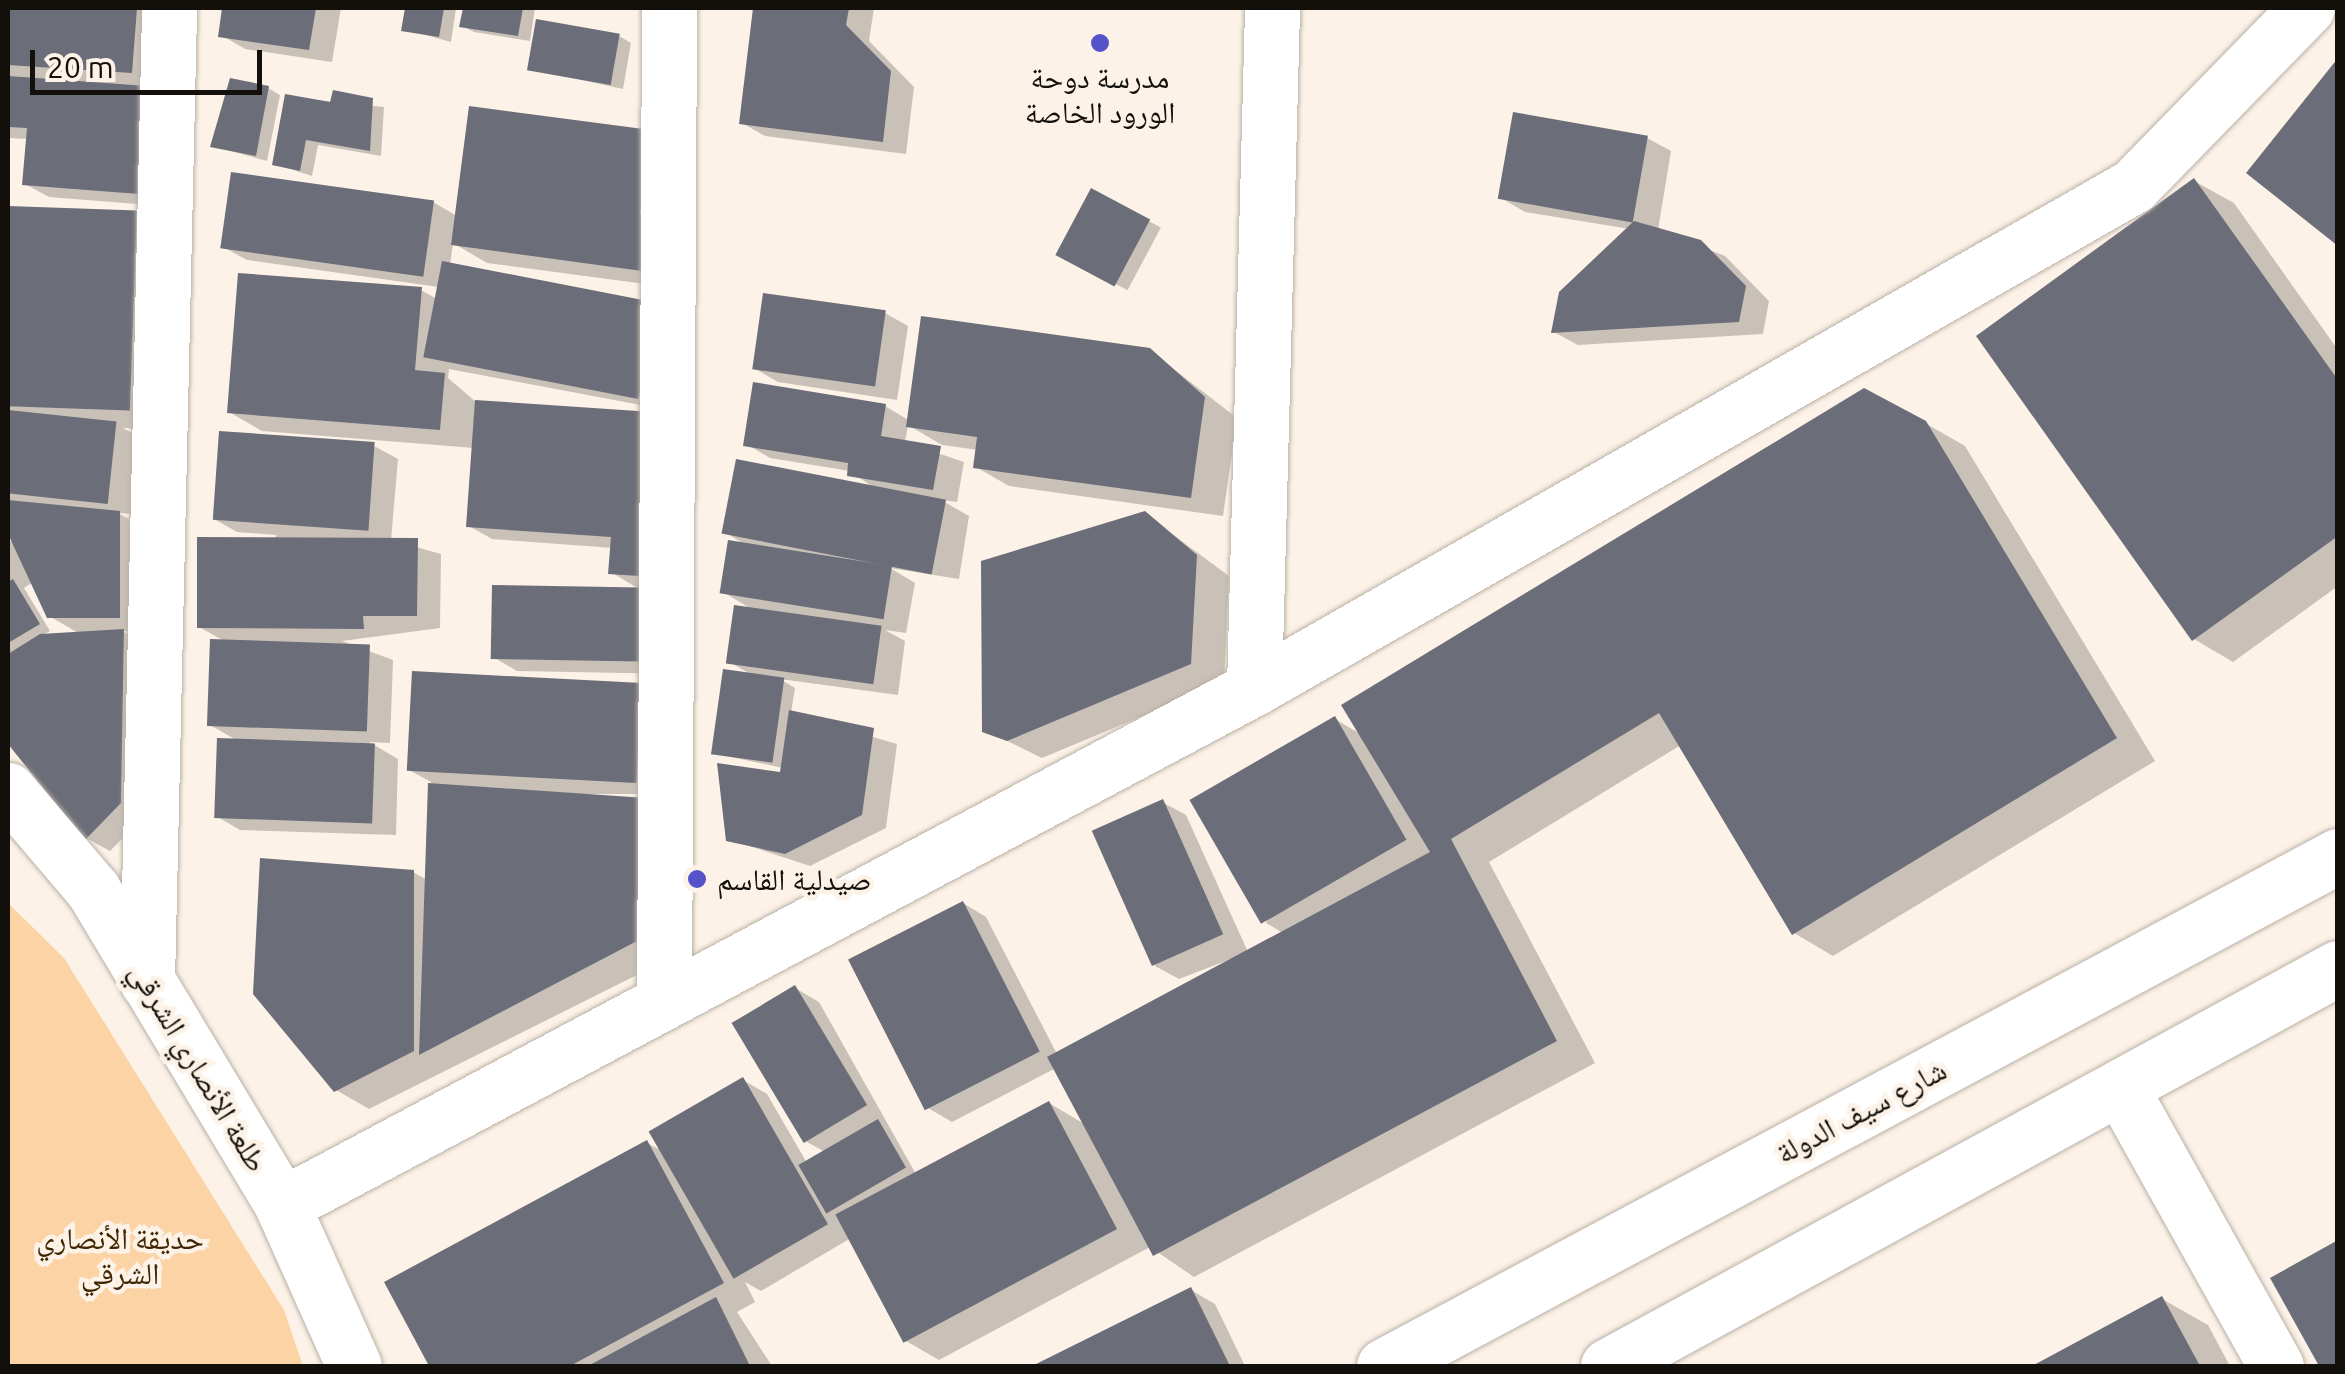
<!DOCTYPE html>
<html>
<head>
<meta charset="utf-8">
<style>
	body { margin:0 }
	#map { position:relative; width:2345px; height:1374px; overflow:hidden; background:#fcf2e7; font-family:Ubuntu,"Noto Naskh Arabic",sans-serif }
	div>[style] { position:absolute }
	.green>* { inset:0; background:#fcd3a5 }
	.shadow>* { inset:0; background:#0003; transform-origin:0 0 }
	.building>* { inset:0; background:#6b6d78; transform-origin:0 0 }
	.roads { filter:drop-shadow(0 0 2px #bab0a6) drop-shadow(0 0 2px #bab0a6) }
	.minor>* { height:55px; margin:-27.5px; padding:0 27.5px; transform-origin:27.5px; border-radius:27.5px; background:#fff }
	.major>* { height:55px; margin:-27.5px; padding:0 27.5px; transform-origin:27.5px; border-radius:27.5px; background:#fff }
	.dots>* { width:28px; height:28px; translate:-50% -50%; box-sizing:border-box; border:5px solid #fcf2e7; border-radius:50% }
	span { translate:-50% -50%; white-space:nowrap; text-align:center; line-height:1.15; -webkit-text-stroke:9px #fcf2e7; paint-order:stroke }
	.poi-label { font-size:30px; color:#13100c }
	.left { translate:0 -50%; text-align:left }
	.street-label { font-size:30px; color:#13100c }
	.park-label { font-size:30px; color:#402602 }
	.frame { position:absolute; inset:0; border:10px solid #13100c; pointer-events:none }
	.scale { position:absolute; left:30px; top:50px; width:232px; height:45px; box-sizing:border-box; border:5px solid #13100c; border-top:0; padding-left:12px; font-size:30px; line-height:35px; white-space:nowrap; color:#13100c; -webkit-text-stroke:8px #fcf2e7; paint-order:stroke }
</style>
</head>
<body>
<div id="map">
	<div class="green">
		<i style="clip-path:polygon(8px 903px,64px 958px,284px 1310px,303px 1366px,8px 1366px)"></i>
	</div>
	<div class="shadow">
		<i style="clip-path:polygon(8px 8px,161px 8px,156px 85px,139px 84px,170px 102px,162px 206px,49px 197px,25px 184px,29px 139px,8px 138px)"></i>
		<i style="clip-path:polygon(225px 8px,341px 8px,332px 62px,245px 49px,221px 35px)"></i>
		<i style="clip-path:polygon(407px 8px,456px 8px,451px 42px,404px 29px)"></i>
		<i style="clip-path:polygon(466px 8px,535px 8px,530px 41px,474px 32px,462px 26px)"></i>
		<i style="clip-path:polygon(756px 8px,874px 8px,869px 41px,914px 87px,906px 154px,765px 136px,742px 123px)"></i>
		<i style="clip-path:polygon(619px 36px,631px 43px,623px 89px,530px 69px)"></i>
		<i style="clip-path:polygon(268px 88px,280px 95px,267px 161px,213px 146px)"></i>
		<i style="clip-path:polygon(287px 97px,384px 107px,381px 156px,318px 145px,312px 176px,275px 164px)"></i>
		<i style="clip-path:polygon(471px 108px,696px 239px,690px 290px,487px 263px,453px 243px,450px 265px,656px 303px,662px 409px,449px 369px,448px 378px,476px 402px,666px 415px,677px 674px,517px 671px,493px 657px,642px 591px,611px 572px,613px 548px,492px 539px,469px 526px,474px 448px,262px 431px,229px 412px,421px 290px,437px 299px,439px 287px,247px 260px,223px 247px,433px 202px,457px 216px)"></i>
		<i style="clip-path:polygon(1647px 138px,1671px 151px,1658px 230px,1725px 256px,1769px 301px,1763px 334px,1578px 345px,1554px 332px,1630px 229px,1525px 212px,1501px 198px)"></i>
		<i style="clip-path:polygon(2194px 181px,2234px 203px,2338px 350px,2338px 586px,2233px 662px,2194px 639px)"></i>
		<i style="left:1092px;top:191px;width:78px;height:71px;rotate:28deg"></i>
		<i style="clip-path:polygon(evenodd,8px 208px,136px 213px,169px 232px,159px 429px,123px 428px,139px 437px,131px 514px,118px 513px,143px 527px,143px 631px,122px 631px,147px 645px,144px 817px,110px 851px,86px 838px,8px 740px,8px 539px,15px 545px,8px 529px,8px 208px,33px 582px,49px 616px,80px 634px,41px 636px,50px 631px,24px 588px,33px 582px)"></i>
		<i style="clip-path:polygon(885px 313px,908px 326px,897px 400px,778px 382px,754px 368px)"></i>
		<i style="clip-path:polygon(1149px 350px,1237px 418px,1223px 516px,1009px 486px,976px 467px,978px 450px,942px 445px,908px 425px,905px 442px,964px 462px,957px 502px,941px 500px,969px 516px,959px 579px,890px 568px,915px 583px,906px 633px,885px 630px,905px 641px,898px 695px,780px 679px,795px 688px,791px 713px,897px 744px,886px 828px,810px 866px,728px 839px,783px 768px,712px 753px,752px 675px,728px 661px,753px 610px,723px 592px,746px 545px,726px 533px,738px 462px,880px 492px,850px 471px,770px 458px,746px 444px,885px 406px,910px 421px)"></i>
		<i style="clip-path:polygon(1925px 423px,1965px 446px,2155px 761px,1833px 956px,1794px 933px,1681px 745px,1489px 862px,1595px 1063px,1194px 1277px,1150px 1247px,939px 1360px,906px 1341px,851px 1238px,761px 1291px,745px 1282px,755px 1302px,737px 1312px,772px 1366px,432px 1366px,387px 1283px,647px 1143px,664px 1152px,743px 1080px,767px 1094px,807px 1163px,825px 1152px,807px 1142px,795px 988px,819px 1002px,916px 1174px,1049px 1103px,1086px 1125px,1056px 1068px,952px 1122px,928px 1108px,963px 903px,986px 917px,1057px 1054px,1244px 954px,1179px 979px,1155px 966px,1162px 802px,1186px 815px,1248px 952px,1283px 933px,1266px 923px,1335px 719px,1362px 735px)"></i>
		<i style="clip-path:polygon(374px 446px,398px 459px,391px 540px,441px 554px,440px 628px,342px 641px,393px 660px,390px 743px,369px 742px,398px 759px,396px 835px,240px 830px,216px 816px,238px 741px,210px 725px,226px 642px,199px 627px,277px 535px,237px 532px,214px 519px)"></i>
		<i style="clip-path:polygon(1145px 514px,1229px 576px,1224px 682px,1042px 758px,985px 730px)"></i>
		<i style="clip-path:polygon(642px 684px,662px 794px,563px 794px,669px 959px,369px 1109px,336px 1090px,413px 872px,427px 880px,431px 782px,409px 770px)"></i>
		<i style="clip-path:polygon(1191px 1290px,1215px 1304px,1245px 1366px,1038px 1366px)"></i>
		<i style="clip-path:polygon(2162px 1299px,2208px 1325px,2230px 1366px,2038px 1366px)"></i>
	</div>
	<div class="building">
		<i style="clip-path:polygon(8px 8px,137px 8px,132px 73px,8px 65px)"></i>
		<i style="clip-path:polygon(222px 8px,316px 8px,309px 50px,218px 37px)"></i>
		<i style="clip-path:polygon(405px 8px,444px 8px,439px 37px,401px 31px)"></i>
		<i style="clip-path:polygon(463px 8px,523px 8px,518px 36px,459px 27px)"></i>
		<i style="clip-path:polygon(753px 8px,849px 8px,846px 25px,891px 71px,883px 142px,739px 124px)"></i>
		<i style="left:536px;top:19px;width:85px;height:52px;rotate:10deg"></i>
		<i style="clip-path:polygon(2338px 58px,2338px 246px,2246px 173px)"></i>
		<i style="clip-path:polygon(8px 76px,147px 86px,139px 194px,22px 185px,27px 128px,8px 127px)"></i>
		<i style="clip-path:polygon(230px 78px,269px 86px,256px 156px,210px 147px)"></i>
		<i style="clip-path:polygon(333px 90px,373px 98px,370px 151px,306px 140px,300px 171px,272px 165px,285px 94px,330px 102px)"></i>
		<i style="clip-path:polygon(469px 106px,651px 130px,640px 214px,664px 218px,657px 273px,451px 245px)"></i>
		<i style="left:1513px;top:112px;width:137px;height:88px;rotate:10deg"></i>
		<i style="left:231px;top:172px;width:205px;height:77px;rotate:8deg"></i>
		<i style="clip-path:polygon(2194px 178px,2338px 380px,2338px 536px,2192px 641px,1976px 336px)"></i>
		<i style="left:1091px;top:188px;width:67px;height:76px;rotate:28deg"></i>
		<i style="left:8px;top:206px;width:129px;height:200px;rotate:2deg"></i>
		<i style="clip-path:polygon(1634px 221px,1701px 240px,1746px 286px,1739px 322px,1551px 333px,1559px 292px)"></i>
		<i style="left:442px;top:261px;width:219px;height:98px;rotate:11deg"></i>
		<i style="clip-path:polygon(238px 273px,422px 287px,415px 370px,445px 373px,440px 430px,227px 413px)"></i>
		<i style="left:763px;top:293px;width:124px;height:77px;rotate:8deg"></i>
		<i style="clip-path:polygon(921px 316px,1150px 348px,1205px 397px,1191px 498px,973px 468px,977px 437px,906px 427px)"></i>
		<i style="clip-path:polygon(753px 382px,886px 404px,881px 436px,941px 446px,933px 490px,847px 476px,848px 463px,743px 446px)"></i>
		<i style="clip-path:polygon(1864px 388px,1926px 421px,2117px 738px,1792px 935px,1659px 713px,1451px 839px,1557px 1041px,1153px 1256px,1047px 1057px,1430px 852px,1341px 705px)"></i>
		<i style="clip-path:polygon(475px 400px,667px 413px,655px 577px,608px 574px,611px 537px,466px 527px)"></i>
		<i style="left:8px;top:410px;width:109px;height:83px;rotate:6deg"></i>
		<i style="left:219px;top:431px;width:156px;height:89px;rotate:4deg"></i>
		<i style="left:736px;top:459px;width:214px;height:76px;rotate:11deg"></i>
		<i style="clip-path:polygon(8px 500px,120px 511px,120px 618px,47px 618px,8px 534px)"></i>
		<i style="clip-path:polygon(1145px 511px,1197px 555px,1191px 664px,1007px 741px,982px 732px,981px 561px)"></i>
		<i style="clip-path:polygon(197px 537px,418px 538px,417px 616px,363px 616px,364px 629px,197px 628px)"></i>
		<i style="left:728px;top:540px;width:166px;height:54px;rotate:9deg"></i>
		<i style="clip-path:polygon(13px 579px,40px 624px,8px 643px,8px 582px)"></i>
		<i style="left:492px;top:585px;width:163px;height:74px;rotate:1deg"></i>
		<i style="left:734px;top:605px;width:149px;height:59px;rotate:8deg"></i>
		<i style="clip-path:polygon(124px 629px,121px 803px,85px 840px,8px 744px,8px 654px,40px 634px)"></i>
		<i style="left:210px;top:639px;width:160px;height:87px;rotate:2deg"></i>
		<i style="left:723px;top:669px;width:62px;height:86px;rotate:8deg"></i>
		<i style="left:412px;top:671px;width:230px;height:100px;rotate:3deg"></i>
		<i style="clip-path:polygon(789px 710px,874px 728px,862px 815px,785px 854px,726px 841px,717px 763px,780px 772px)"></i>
		<i style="left:1335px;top:716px;width:143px;height:168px;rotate:60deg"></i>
		<i style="left:217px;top:738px;width:158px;height:80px;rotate:2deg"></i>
		<i style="clip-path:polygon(428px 783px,646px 798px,637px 941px,419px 1055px)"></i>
		<i style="left:1163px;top:799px;width:148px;height:78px;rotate:66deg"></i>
		<i style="clip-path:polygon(260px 858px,414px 870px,414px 1051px,334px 1092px,253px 994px)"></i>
		<i style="left:963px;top:901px;width:169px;height:129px;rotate:63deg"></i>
		<i style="left:795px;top:985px;width:140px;height:74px;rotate:59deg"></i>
		<i style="left:743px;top:1077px;width:170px;height:109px;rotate:60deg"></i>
		<i style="left:1049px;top:1101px;width:145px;height:242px;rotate:62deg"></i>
		<i style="left:878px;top:1119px;width:56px;height:92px;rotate:60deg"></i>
		<i style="clip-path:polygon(647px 1140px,724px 1283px,570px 1366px,429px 1366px,384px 1282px)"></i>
		<i style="clip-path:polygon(2338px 1240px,2338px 1366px,2319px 1366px,2270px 1278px)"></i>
		<i style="clip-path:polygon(1191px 1287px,1230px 1366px,1032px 1366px)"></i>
		<i style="clip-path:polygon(2162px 1296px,2200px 1366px,2032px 1366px)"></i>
		<i style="clip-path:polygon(716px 1297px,750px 1366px,588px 1366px)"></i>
	</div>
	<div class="roads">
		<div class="minor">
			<i style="left:1254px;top:688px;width:1012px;rotate:-29.73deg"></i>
			<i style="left:2133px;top:186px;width:249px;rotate:-45.7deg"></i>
			<i style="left:8px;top:790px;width:131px;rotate:49.6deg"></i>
			<i style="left:93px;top:890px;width:367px;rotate:59deg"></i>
			<i style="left:282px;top:1205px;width:176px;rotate:65.9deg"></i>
			<i style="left:147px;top:981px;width:973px;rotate:-88.7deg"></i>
			<i style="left:664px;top:1001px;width:993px;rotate:-89.71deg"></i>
			<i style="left:2120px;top:1087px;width:320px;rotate:60.8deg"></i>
			<i style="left:282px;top:1205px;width:1101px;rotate:-28.01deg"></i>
			<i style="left:1254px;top:688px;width:680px;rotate:-88.48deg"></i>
		</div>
		<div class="major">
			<i style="left:1384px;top:1366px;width:1082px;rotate:-28.13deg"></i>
			<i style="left:1608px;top:1366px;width:831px;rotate:-28.6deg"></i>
		</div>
	</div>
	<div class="dots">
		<i style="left:1100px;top:43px;background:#5653ca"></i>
		<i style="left:697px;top:879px;background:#5653ca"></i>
	</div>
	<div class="poi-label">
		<span style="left:1100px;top:94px">مدرسة دوحة<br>الورود الخاصة</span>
		<span class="left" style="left:717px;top:879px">صيدلية القاسم</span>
	</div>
	<div class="street-label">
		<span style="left:199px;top:1067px;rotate:59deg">طلعة الأنصاري الشرقي</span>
		<span style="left:1861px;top:1111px;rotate:-28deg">شارع سيف الدولة</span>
	</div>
	<div class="park-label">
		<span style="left:120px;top:1255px">حديقة الأنصاري<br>الشرقي</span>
	</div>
	<div class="frame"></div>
	<div class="scale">20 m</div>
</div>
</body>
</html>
